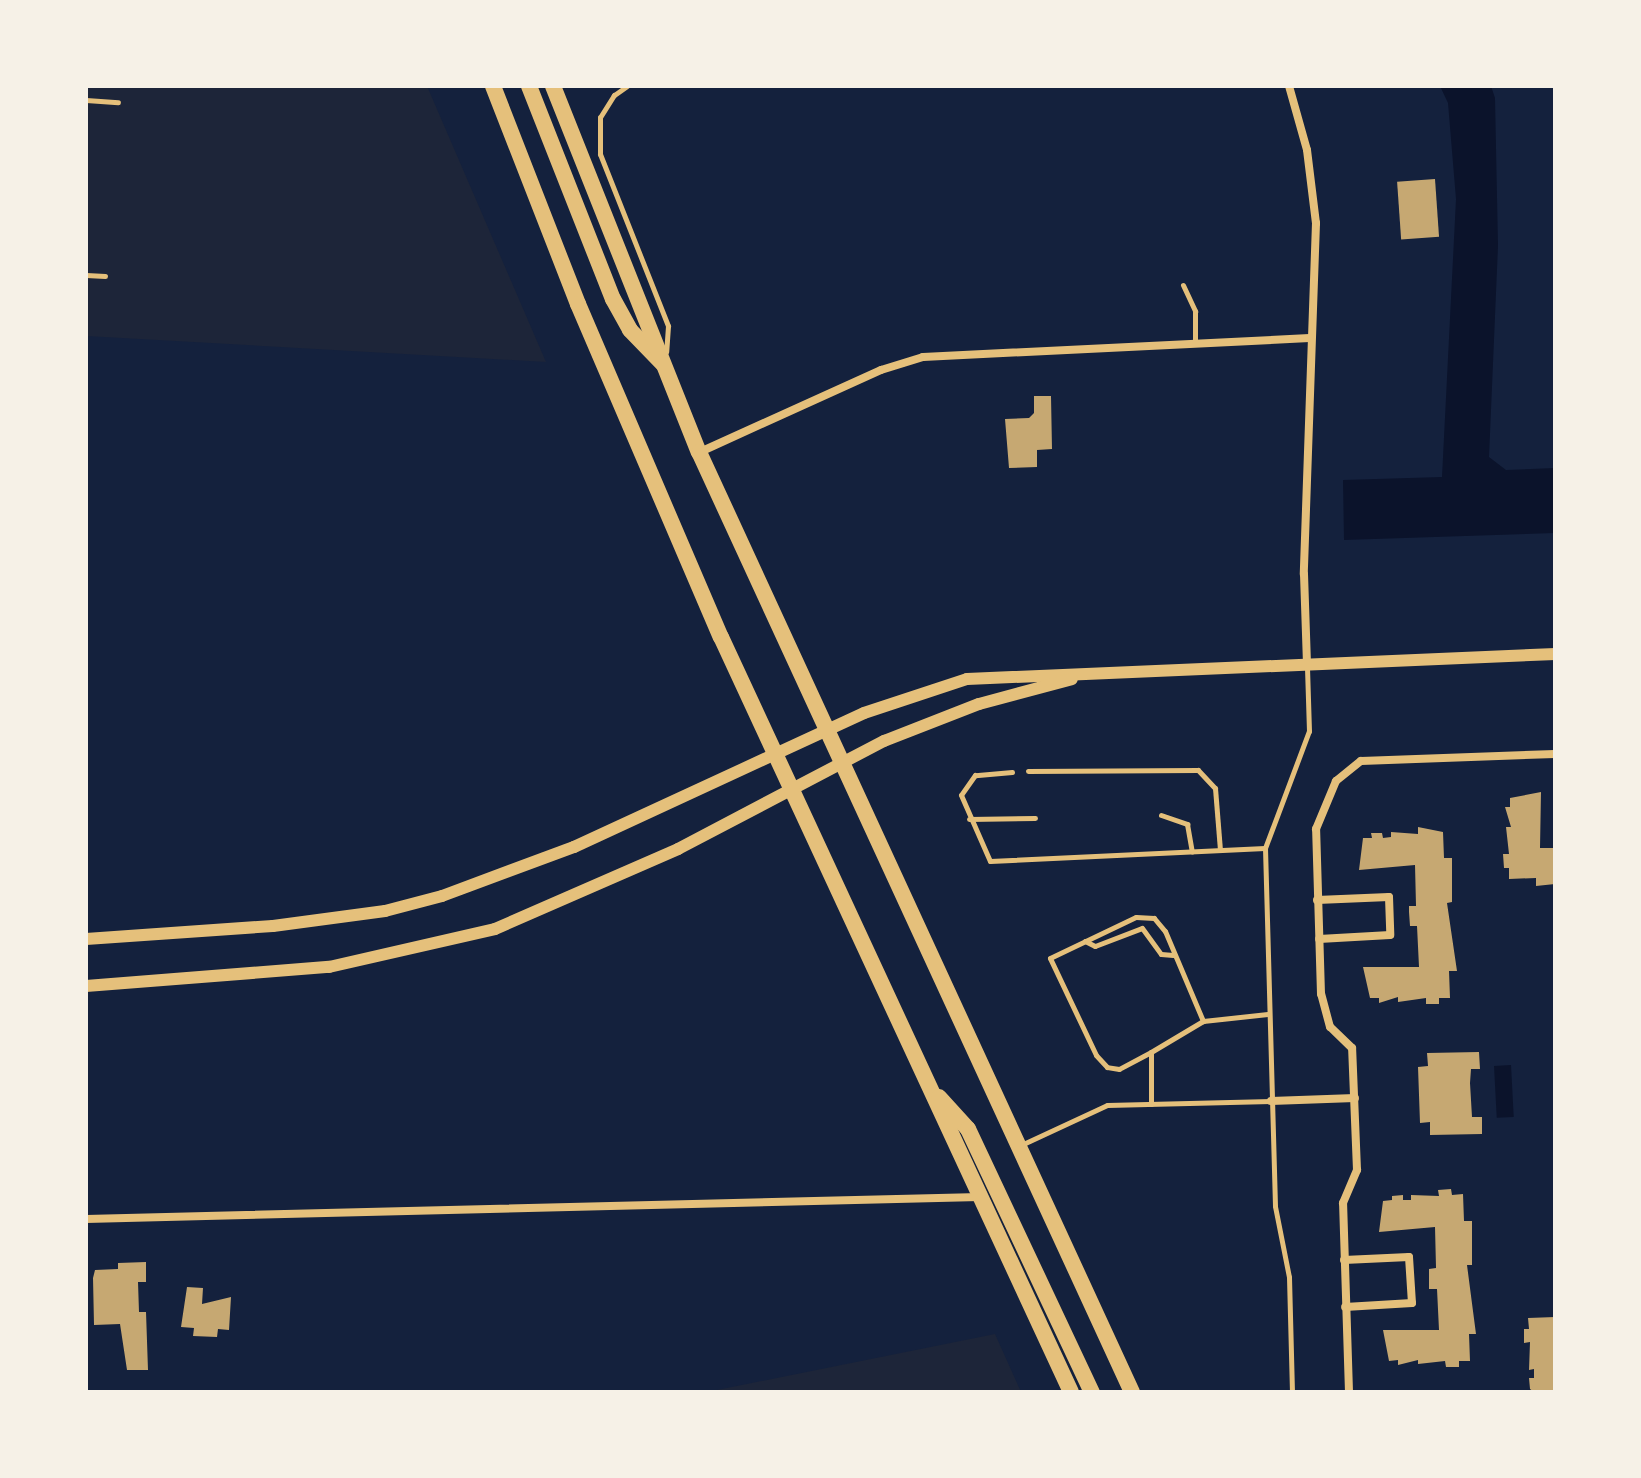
<!DOCTYPE html>
<html>
<head>
<meta charset="utf-8">
<style>
	body { margin:0 }
	#map { position:relative; width:1641px; height:1478px; overflow:hidden; background:#14213d; font-family:Manrope,sans-serif }
	div>[style] { position:absolute }
	.green>* { inset:0; background:#1d2539 }
	.water>* { inset:0; background:#0b132b; transform-origin:0 0 }
	.building>* { inset:0; background:#c6a872; transform-origin:0 0 }
	.service>* { height:5px; margin:-2.5px; padding:0 2.5px; transform-origin:2.5px; border-radius:2.5px; background:#e5c07b }
	.minor>* { height:8px; margin:-4px; padding:0 4px; transform-origin:4px; border-radius:4px; background:#e5c07b }
	.tertiary>* { height:12px; margin:-6px; padding:0 6px; transform-origin:6px; border-radius:6px; background:#e5c07b }
	.primary>* { height:16px; margin:-8px; padding:0 8px; transform-origin:8px; border-radius:8px; background:#e5c07b }
	span { translate:-50% -50%; white-space:nowrap; text-align:center; line-height:1.15; -webkit-text-stroke:8px #f6f1e7; paint-order:stroke }
	.frame { position:absolute; inset:0; border:88px solid #f6f1e7; pointer-events:none }
</style>
</head>
<body>
<div id="map">
	<div class="green">
		<i style="clip-path:polygon(86px 86px,427px 86px,546px 362px,86px 336px)"></i>
		<i style="clip-path:polygon(995px 1334px,1021px 1392px,707px 1392px)"></i>
	</div>
	<div class="water">
		<i style="clip-path:polygon(1440px 86px,1491px 86px,1495px 98px,1498px 246px,1489px 457px,1506px 470px,1555px 468px,1555px 533px,1344px 540px,1343px 480px,1442px 477px,1456px 199px,1448px 103px)"></i>
		<i style="left:1511px;top:1065px;width:52px;height:17px;rotate:87deg"></i>
	</div>
	<div class="building">
		<i style="left:1435px;top:179px;width:58px;height:38px;rotate:86deg"></i>
		<i style="clip-path:polygon(1034px 396px,1051px 396px,1052px 449px,1037px 450px,1037px 467px,1009px 468px,1005px 419px,1029px 418px,1034px 413px)"></i>
		<i style="clip-path:polygon(1541px 792px,1540px 848px,1555px 848px,1555px 884px,1536px 886px,1536px 878px,1509px 879px,1509px 868px,1504px 868px,1503px 854px,1509px 854px,1506px 827px,1511px 827px,1505px 807px,1510px 807px,1510px 798px)"></i>
		<i style="clip-path:polygon(1418px 827px,1443px 832px,1444px 858px,1452px 858px,1452px 902px,1447px 903px,1457px 971px,1449px 971px,1450px 998px,1439px 998px,1439px 1004px,1426px 1004px,1426px 998px,1398px 1002px,1398px 997px,1379px 1003px,1379px 998px,1370px 998px,1363px 967px,1419px 967px,1417px 926px,1410px 926px,1409px 912px,1409px 906px,1416px 906px,1415px 865px,1359px 870px,1363px 838px,1372px 838px,1371px 833px,1382px 833px,1383px 838px,1391px 837px,1391px 832px,1418px 834px)"></i>
		<i style="clip-path:polygon(1479px 1052px,1480px 1069px,1471px 1069px,1470px 1083px,1472px 1117px,1482px 1117px,1482px 1134px,1430px 1135px,1430px 1122px,1420px 1123px,1418px 1067px,1428px 1066px,1427px 1053px)"></i>
		<i style="clip-path:polygon(1451px 1189px,1452px 1195px,1463px 1194px,1464px 1221px,1472px 1221px,1472px 1265px,1467px 1265px,1476px 1334px,1469px 1334px,1470px 1361px,1459px 1361px,1459px 1367px,1446px 1367px,1445px 1361px,1418px 1364px,1418px 1360px,1398px 1365px,1398px 1360px,1389px 1361px,1383px 1330px,1439px 1330px,1437px 1289px,1429px 1289px,1429px 1269px,1436px 1268px,1435px 1227px,1379px 1232px,1383px 1201px,1392px 1200px,1392px 1196px,1403px 1195px,1403px 1200px,1411px 1200px,1411px 1195px,1439px 1196px,1438px 1190px)"></i>
		<i style="clip-path:polygon(146px 1262px,146px 1282px,138px 1282px,139px 1312px,146px 1312px,148px 1370px,127px 1370px,120px 1324px,94px 1325px,93px 1278px,95px 1270px,118px 1269px,118px 1263px)"></i>
		<i style="clip-path:polygon(187px 1287px,203px 1288px,202px 1304px,231px 1297px,229px 1330px,218px 1329px,217px 1337px,193px 1336px,194px 1328px,181px 1327px)"></i>
		<i style="clip-path:polygon(1555px 1317px,1555px 1392px,1534px 1392px,1530px 1389px,1529px 1378px,1534px 1378px,1534px 1369px,1529px 1370px,1530px 1342px,1524px 1343px,1524px 1329px,1529px 1329px,1528px 1318px)"></i>
	</div>
	<div class="service">
		<i style="left:627px;top:86px;width:16px;rotate:145deg"></i>
		<i style="left:614px;top:95px;width:26px;rotate:122deg"></i>
		<i style="left:600px;top:117px;width:37px;rotate:90deg"></i>
		<i style="left:600px;top:154px;width:185px;rotate:68.4deg"></i>
		<i style="left:668px;top:326px;width:26px;rotate:94deg"></i>
		<i style="left:86px;top:100px;width:32px;rotate:4deg"></i>
		<i style="left:86px;top:275px;width:19px;rotate:3deg"></i>
		<i style="left:1183px;top:285px;width:29px;rotate:65deg"></i>
		<i style="left:1195px;top:311px;width:33px;rotate:90deg"></i>
		<i style="left:1028px;top:771px;width:170px;rotate:-0.3deg"></i>
		<i style="left:1198px;top:770px;width:25px;rotate:47deg"></i>
		<i style="left:1215px;top:788px;width:62px;rotate:85.4deg"></i>
		<i style="left:1012px;top:772px;width:37px;rotate:175deg"></i>
		<i style="left:975px;top:775px;width:24px;rotate:125deg"></i>
		<i style="left:961px;top:795px;width:72px;rotate:66.3deg"></i>
		<i style="left:990px;top:861px;width:275px;rotate:-2.7deg"></i>
		<i style="left:1161px;top:815px;width:28px;rotate:19deg"></i>
		<i style="left:1187px;top:824px;width:28px;rotate:80deg"></i>
		<i style="left:969px;top:819px;width:66px;rotate:-0.9deg"></i>
		<i style="left:1085px;top:941px;width:11px;rotate:27deg"></i>
		<i style="left:1095px;top:946px;width:50px;rotate:-21deg"></i>
		<i style="left:1142px;top:928px;width:32px;rotate:54deg"></i>
		<i style="left:1161px;top:954px;width:12px;rotate:5deg"></i>
		<i style="left:1151px;top:1052px;width:36px;rotate:152deg"></i>
		<i style="left:1119px;top:1069px;width:12px;rotate:-171deg"></i>
		<i style="left:1107px;top:1067px;width:16px;rotate:-133deg"></i>
		<i style="left:1096px;top:1055px;width:107px;rotate:-115.4deg"></i>
		<i style="left:1050px;top:958px;width:95px;rotate:-25.5deg"></i>
		<i style="left:1136px;top:917px;width:18px;rotate:3deg"></i>
		<i style="left:1154px;top:918px;width:17px;rotate:50deg"></i>
		<i style="left:1165px;top:931px;width:98px;rotate:67.1deg"></i>
		<i style="left:1151px;top:1104px;width:52px;rotate:-90deg"></i>
		<i style="left:1151px;top:1052px;width:61px;rotate:-30.8deg"></i>
		<i style="left:1203px;top:1021px;width:65px;rotate:-6.1deg"></i>
		<i style="left:1021px;top:1145px;width:95px;rotate:-24.9deg"></i>
		<i style="left:1107px;top:1105px;width:164px;rotate:-1.4deg"></i>
		<i style="left:1292px;top:1392px;width:115px;rotate:-91.5deg"></i>
		<i style="left:1289px;top:1277px;width:72px;rotate:-101.2deg"></i>
		<i style="left:1275px;top:1206px;width:358px;rotate:-91.6deg"></i>
		<i style="left:1265px;top:848px;width:125px;rotate:-69.4deg"></i>
		<i style="left:1309px;top:731px;width:64px;rotate:-91.8deg"></i>
	</div>
	<div class="minor">
		<i style="left:1289px;top:86px;width:66px;rotate:74.3deg"></i>
		<i style="left:1307px;top:150px;width:74px;rotate:83deg"></i>
		<i style="left:1316px;top:223px;width:351px;rotate:92deg"></i>
		<i style="left:1304px;top:574px;width:90px;rotate:88.1deg"></i>
		<i style="left:700px;top:452px;width:199px;rotate:-24.4deg"></i>
		<i style="left:881px;top:370px;width:44px;rotate:-17.2deg"></i>
		<i style="left:923px;top:357px;width:387px;rotate:-2.8deg"></i>
		<i style="left:1317px;top:900px;width:72px;rotate:-2.4deg"></i>
		<i style="left:1389px;top:897px;width:38px;rotate:88deg"></i>
		<i style="left:1390px;top:935px;width:71px;rotate:176.8deg"></i>
		<i style="left:1271px;top:1101px;width:84px;rotate:-2deg"></i>
		<i style="left:86px;top:1219px;width:894px;rotate:-1.41deg"></i>
		<i style="left:1344px;top:1260px;width:65px;rotate:-2.6deg"></i>
		<i style="left:1409px;top:1257px;width:46px;rotate:86.3deg"></i>
		<i style="left:1412px;top:1303px;width:67px;rotate:176.6deg"></i>
		<i style="left:1349px;top:1392px;width:189px;rotate:-91.8deg"></i>
		<i style="left:1343px;top:1203px;width:36px;rotate:-67deg"></i>
		<i style="left:1357px;top:1170px;width:122px;rotate:-92.3deg"></i>
		<i style="left:1352px;top:1048px;width:30px;rotate:-136deg"></i>
		<i style="left:1330px;top:1027px;width:34px;rotate:-105deg"></i>
		<i style="left:1321px;top:994px;width:165px;rotate:-91.7deg"></i>
		<i style="left:1316px;top:829px;width:52px;rotate:-67.4deg"></i>
		<i style="left:1336px;top:781px;width:32px;rotate:-39deg"></i>
		<i style="left:1361px;top:761px;width:194px;rotate:-2.1deg"></i>
	</div>
	<div class="tertiary">
		<i style="left:86px;top:939px;width:187px;rotate:-4deg"></i>
		<i style="left:273px;top:926px;width:113px;rotate:-7.6deg"></i>
		<i style="left:385px;top:911px;width:59px;rotate:-14.7deg"></i>
		<i style="left:442px;top:896px;width:141px;rotate:-20.4deg"></i>
		<i style="left:574px;top:847px;width:319px;rotate:-24.8deg"></i>
		<i style="left:864px;top:713px;width:108px;rotate:-18.3deg"></i>
		<i style="left:967px;top:679px;width:589px;rotate:-2.43deg"></i>
		<i style="left:86px;top:986px;width:244px;rotate:-4.5deg"></i>
		<i style="left:329px;top:967px;width:170px;rotate:-12.9deg"></i>
		<i style="left:495px;top:929px;width:200px;rotate:-23.6deg"></i>
		<i style="left:678px;top:849px;width:233px;rotate:-27.7deg"></i>
		<i style="left:884px;top:741px;width:102px;rotate:-21.3deg"></i>
		<i style="left:979px;top:704px;width:96px;rotate:-15deg"></i>
	</div>
	<div class="primary">
		<i style="left:493px;top:86px;width:234px;rotate:68.7deg"></i>
		<i style="left:578px;top:304px;width:362px;rotate:66.8deg"></i>
		<i style="left:721px;top:637px;width:832px;rotate:65.13deg"></i>
		<i style="left:529px;top:86px;width:229px;rotate:68.5deg"></i>
		<i style="left:613px;top:299px;width:35px;rotate:61deg"></i>
		<i style="left:630px;top:330px;width:47px;rotate:45.9deg"></i>
		<i style="left:553px;top:86px;width:394px;rotate:68.3deg"></i>
		<i style="left:699px;top:452px;width:1035px;rotate:65.27deg"></i>
		<i style="left:939px;top:1097px;width:43px;rotate:47.8deg"></i>
		<i style="left:968px;top:1129px;width:291px;rotate:64.8deg"></i>
	</div>
	<div class="frame"></div>
</div>
</body>
</html>
